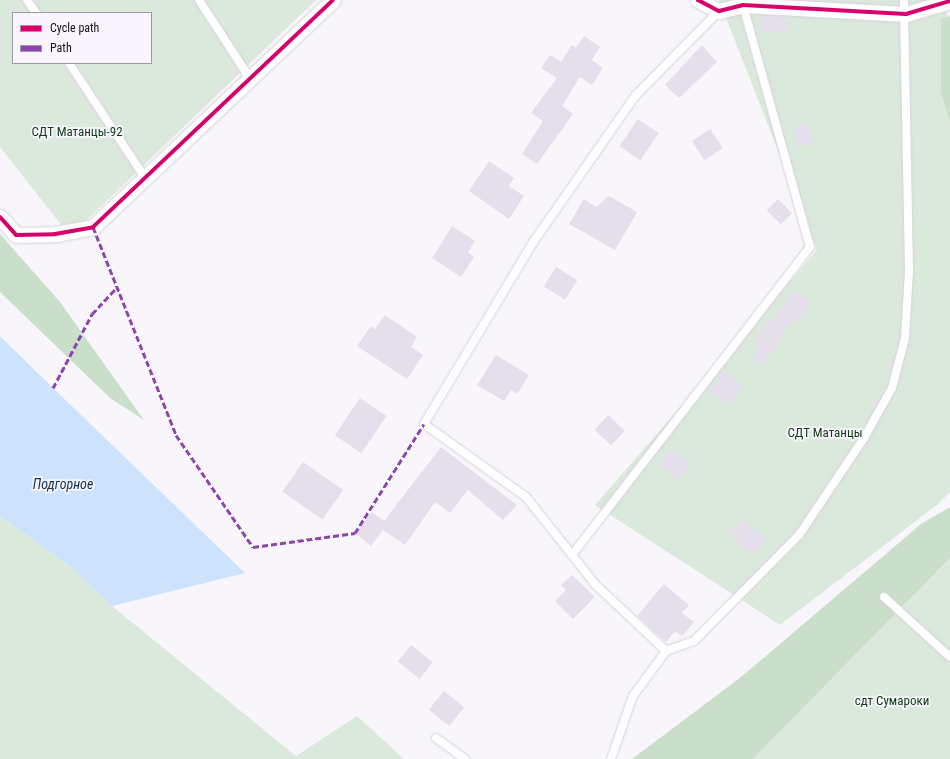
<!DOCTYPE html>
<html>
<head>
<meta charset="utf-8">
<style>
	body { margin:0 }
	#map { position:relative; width:950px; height:759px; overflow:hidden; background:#f8f6fb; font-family:"Roboto Condensed",sans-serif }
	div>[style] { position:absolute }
	.green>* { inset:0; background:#dbe8dc }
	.forest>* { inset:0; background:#c9dfca }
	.water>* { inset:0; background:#cde2fc }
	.building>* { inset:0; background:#e4dfeb; transform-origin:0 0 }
	.roads { filter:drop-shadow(0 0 1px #d6d2db) drop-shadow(0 0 1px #d6d2db) }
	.lane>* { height:8px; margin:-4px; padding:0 4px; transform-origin:4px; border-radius:4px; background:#fefefe }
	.street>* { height:15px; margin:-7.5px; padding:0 7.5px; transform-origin:7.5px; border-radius:7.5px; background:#fefefe }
	.quiet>* { height:3px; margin-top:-1.5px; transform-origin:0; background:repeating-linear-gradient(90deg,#8e44ad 0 6px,transparent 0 9px) }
	.cycleway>* { height:4px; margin:-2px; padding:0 2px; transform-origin:2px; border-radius:2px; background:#d6006c }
	span { translate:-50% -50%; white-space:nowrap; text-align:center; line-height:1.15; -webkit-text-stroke:3.5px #f8f5fc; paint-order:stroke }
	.park-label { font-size:13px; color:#0e3c13 }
	.water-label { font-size:14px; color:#0b3058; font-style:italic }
	.legend { position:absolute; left:12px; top:12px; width:140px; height:52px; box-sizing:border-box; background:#f8f5fc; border:1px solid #9d99a2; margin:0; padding:5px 7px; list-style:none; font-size:12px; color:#15101b }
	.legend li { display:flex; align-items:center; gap:8px; height:20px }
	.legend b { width:20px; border:1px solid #9d99a2 }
</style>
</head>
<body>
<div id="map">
	<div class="green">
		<i style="clip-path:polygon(evenodd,0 0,316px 0,70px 236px,0 147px,0 0,13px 13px,151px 13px,151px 63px,13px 63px,13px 13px)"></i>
		<i style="clip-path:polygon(719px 0,950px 0,946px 10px,950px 28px,950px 492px,938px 504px,780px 625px,595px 505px,817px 250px)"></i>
		<i style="clip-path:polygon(0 516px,71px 567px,112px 606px,296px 756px,357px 716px,404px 759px,0 759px)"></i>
		<i style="clip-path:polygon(950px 558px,950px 759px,753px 759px)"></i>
	</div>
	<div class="forest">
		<i style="clip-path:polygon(950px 16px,950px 121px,941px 92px,941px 19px)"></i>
		<i style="clip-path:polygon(0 234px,60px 302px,144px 420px,110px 398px,0 292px)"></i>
		<i style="clip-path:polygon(950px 507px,950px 558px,753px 759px,632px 759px,741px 677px,921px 524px)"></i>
	</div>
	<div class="water">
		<i style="clip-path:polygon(0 336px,53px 388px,245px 573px,112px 606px,71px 567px,0 516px)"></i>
	</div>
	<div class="building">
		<i style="clip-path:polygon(759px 15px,785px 16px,787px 30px,761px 34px)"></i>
		<i style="clip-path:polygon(584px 36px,600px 47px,592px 60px,603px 68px,592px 85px,580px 77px,562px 106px,573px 114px,537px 164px,522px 154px,543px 121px,531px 113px,557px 78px,541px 68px,550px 55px,561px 62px,572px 45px,576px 48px)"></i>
		<i style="clip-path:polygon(702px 45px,717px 62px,679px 98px,665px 85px)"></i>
		<i style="left:638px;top:119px;width:25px;height:33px;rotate:34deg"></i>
		<i style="left:809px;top:124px;width:20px;height:16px;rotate:79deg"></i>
		<i style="left:710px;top:129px;width:23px;height:22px;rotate:56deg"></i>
		<i style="clip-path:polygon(489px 161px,514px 178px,509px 186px,524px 196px,509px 219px,469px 191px)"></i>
		<i style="clip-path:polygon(609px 196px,637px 212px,615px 250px,569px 224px,584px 199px,596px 207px)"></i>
		<i style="left:778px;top:199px;width:20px;height:16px;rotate:45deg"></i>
		<i style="clip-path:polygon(452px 226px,475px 241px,468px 252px,474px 257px,461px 277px,432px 258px)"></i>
		<i style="left:556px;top:267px;width:25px;height:23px;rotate:32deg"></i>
		<i style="clip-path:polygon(792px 290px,810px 301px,798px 322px,793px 319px,764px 364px,753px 357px,759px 347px,754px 343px,769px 320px,773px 322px)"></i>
		<i style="clip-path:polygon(385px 315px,417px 337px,411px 347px,423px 355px,407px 379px,357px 346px,371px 326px,375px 329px)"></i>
		<i style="clip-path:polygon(496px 355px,529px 375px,517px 394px,511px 390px,504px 401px,477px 385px)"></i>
		<i style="left:723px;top:372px;width:24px;height:23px;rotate:33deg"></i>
		<i style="left:360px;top:398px;width:32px;height:45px;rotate:34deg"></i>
		<i style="left:608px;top:415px;width:23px;height:20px;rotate:43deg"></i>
		<i style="clip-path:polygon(441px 447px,517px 505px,503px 520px,468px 490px,450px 513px,435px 502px,405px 545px,383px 530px,371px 546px,355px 533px,372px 512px,384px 521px)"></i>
		<i style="left:671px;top:449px;width:24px;height:20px;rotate:38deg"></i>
		<i style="left:303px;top:462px;width:49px;height:36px;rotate:35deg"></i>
		<i style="left:744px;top:520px;width:30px;height:20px;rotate:42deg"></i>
		<i style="clip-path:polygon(572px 575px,595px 597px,573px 619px,555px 601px,566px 590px,561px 585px)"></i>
		<i style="clip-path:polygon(664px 584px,689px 605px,682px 613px,694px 622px,682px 636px,675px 631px,666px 642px,637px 616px)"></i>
		<i style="left:411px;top:645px;width:28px;height:21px;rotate:39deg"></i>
		<i style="left:444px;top:691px;width:26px;height:24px;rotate:39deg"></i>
	</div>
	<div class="roads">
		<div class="lane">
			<i style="left:27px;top:0;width:16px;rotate:55deg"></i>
			<i style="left:199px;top:0;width:92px;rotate:57deg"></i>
			<i style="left:69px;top:63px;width:138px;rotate:56.5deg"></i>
			<i style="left:572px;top:555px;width:389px;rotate:-52.3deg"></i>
			<i style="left:810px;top:247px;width:254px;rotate:-105.5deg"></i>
			<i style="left:884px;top:597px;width:89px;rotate:42.3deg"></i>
			<i style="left:666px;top:651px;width:98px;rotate:-136.7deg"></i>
			<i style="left:595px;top:584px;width:111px;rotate:-128.4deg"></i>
			<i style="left:526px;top:497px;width:125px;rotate:-144.4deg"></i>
			<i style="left:424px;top:424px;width:214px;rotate:-59deg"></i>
			<i style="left:534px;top:241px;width:178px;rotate:-55.1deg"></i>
			<i style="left:636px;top:95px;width:118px;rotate:-45.3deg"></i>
			<i style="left:436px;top:738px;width:36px;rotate:36deg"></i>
			<i style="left:611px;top:759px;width:67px;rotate:-70.8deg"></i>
			<i style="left:633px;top:696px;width:56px;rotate:-53.7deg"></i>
			<i style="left:666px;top:651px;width:30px;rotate:-20deg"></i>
			<i style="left:694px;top:641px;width:149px;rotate:-45.3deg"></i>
			<i style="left:799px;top:535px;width:117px;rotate:-56.2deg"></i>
			<i style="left:864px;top:438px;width:57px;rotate:-60.8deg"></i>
			<i style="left:892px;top:388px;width:52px;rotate:-75.4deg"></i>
			<i style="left:905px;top:338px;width:68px;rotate:-86.6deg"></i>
			<i style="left:909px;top:270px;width:270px;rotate:-91.1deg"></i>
		</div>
		<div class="street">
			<i style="left:698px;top:0;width:24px;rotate:28deg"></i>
			<i style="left:719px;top:11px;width:25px;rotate:-14deg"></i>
			<i style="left:743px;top:5px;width:163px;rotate:3.2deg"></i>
			<i style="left:906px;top:14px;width:46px;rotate:-16.5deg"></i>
			<i style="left:0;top:217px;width:24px;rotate:48deg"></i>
			<i style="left:16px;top:235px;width:39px;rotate:-1deg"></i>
			<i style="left:55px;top:234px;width:39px;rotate:-10deg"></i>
			<i style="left:93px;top:227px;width:330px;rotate:-43.4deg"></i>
		</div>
	</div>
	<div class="quiet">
		<i style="left:93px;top:227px;width:224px;rotate:68.2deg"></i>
		<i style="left:176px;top:435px;width:136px;rotate:55.5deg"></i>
		<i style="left:253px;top:547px;width:103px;rotate:-7.8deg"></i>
		<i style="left:355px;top:533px;width:129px;rotate:-57.7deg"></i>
		<i style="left:53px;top:388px;width:84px;rotate:-62.2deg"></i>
		<i style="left:92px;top:314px;width:37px;rotate:-47deg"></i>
	</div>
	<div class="cycleway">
		<i style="left:698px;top:0;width:24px;rotate:28deg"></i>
		<i style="left:719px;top:11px;width:25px;rotate:-14deg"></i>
		<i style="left:743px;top:5px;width:163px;rotate:3.2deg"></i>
		<i style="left:906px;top:14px;width:46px;rotate:-16.5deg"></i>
		<i style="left:0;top:217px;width:24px;rotate:48deg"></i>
		<i style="left:16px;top:235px;width:39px;rotate:-1deg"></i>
		<i style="left:55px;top:234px;width:39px;rotate:-10deg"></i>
		<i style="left:93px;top:227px;width:330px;rotate:-43.4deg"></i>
	</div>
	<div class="park-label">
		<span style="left:77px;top:132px">СДТ Матанцы-92</span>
		<span style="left:825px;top:433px">СДТ Матанцы</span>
		<span style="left:892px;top:701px">сдт Сумароки</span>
	</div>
	<div class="water-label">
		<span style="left:63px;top:484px">Подгорное</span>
	</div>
	<ul class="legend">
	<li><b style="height:5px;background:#d6006c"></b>Cycle path</li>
	<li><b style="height:5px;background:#8e44ad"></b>Path</li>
	</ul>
</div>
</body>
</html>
